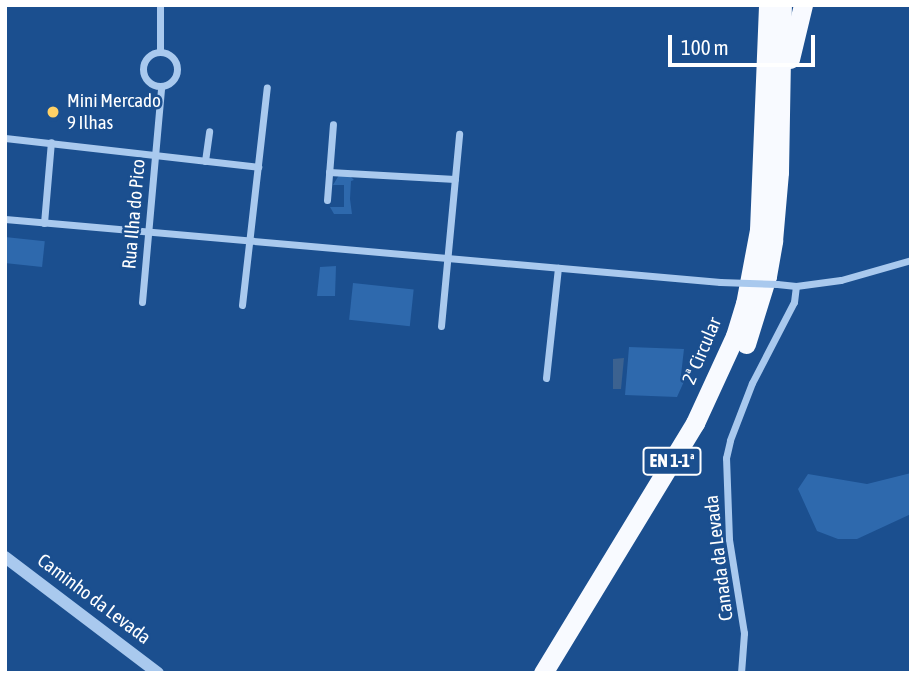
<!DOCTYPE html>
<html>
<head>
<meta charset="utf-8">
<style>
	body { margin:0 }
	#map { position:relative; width:916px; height:678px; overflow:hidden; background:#1b4f8f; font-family:"Asap Condensed",sans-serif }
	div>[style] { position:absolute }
	.green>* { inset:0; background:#2e69ad; transform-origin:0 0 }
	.water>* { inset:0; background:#3c6290 }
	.minor>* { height:7px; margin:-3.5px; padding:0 3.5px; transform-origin:3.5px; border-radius:3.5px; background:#a9c9ee }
	.minor>.ring { margin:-3.5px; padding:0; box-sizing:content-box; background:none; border:7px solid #a9c9ee; border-radius:50% }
	.tertiary>* { height:12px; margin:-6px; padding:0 6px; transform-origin:6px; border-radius:6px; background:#a9c9ee }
	.trunk>* { height:19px; margin:-9.5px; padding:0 9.5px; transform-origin:9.5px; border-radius:9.5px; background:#f8faff }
	.minor-bridge>* { height:7px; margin:-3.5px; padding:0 3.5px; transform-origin:3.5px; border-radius:3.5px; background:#a9c9ee }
	.dots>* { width:19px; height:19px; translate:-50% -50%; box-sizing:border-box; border:4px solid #1b4f8f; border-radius:50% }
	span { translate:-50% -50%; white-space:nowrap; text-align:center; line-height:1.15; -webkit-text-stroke:5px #1b4f8f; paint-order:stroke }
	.shield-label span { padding:2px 5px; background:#1b4f8f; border:2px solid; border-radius:5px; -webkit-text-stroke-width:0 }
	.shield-label { font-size:18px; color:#fff; font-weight:700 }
	.poi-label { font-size:19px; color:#fff }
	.left { translate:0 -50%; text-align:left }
	.street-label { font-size:19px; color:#fff }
	.frame { position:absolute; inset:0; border:7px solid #fff; pointer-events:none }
	.scale { position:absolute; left:668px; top:35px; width:147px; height:32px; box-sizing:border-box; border:4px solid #fff; border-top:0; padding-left:9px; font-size:21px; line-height:24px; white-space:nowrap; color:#fff; -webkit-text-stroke:5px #1b4f8f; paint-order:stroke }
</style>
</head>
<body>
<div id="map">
	<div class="green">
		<i style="clip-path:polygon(339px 175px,350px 176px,354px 180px,351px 181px,350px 199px,352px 214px,334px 214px,330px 207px,344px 207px,344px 185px,333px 185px)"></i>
		<i style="left:5px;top:237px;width:40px;height:26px;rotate:6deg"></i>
		<i style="clip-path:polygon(336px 266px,335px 296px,317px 296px,320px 267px)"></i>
		<i style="left:353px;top:283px;width:61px;height:37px;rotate:6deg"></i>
		<i style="clip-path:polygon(629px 347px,684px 349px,681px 375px,686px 377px,677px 397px,625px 395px)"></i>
		<i style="clip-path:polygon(911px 473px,911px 514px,857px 539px,838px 539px,817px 531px,798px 489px,808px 474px,867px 484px)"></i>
	</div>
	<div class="water">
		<i style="clip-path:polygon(624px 358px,621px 389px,613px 389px,613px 359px)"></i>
	</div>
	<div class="minor">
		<i class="ring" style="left:143px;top:52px;width:27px;height:27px"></i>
		<i style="left:160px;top:52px;width:47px;rotate:-90deg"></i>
		<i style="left:5px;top:138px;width:255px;rotate:6.5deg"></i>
		<i style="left:205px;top:161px;width:30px;rotate:-82deg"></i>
		<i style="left:329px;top:172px;width:126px;rotate:3.2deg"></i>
		<i style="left:327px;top:200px;width:76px;rotate:-85.5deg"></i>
		<i style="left:5px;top:219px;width:718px;rotate:5.04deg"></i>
		<i style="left:44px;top:223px;width:81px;rotate:-85.1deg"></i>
		<i style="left:777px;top:284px;width:19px;rotate:6deg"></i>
		<i style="left:796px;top:286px;width:45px;rotate:-7.6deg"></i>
		<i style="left:841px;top:280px;width:73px;rotate:-15.9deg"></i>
		<i style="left:142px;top:302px;width:216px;rotate:-84.9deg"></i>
		<i style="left:242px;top:305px;width:219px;rotate:-83.5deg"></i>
		<i style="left:441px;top:326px;width:193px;rotate:-84.6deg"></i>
		<i style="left:546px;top:378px;width:111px;rotate:-83.8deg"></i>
		<i style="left:741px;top:673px;width:40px;rotate:-85.7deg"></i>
		<i style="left:744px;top:633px;width:95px;rotate:-99.1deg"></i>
		<i style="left:729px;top:539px;width:81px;rotate:-92.1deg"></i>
		<i style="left:726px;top:458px;width:18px;rotate:-77deg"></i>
		<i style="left:730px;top:440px;width:61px;rotate:-68.9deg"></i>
		<i style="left:752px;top:383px;width:91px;rotate:-62.6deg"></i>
		<i style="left:794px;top:302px;width:16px;rotate:-83deg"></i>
	</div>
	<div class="tertiary">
		<i style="left:5px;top:557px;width:192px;rotate:37.2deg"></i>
	</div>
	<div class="trunk">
		<i style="left:790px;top:59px;width:56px;rotate:-76.5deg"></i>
		<i style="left:746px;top:344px;width:71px;rotate:-72.8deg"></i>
		<i style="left:767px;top:276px;width:36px;rotate:-80deg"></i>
		<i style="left:773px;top:241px;width:69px;rotate:-85deg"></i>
		<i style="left:779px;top:172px;width:167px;rotate:-89deg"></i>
		<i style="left:543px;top:673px;width:293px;rotate:-58.7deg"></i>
		<i style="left:695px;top:423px;width:96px;rotate:-65.3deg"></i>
		<i style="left:735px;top:336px;width:34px;rotate:-73deg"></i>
		<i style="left:745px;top:304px;width:75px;rotate:-79.3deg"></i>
		<i style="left:759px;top:230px;width:225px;rotate:-87.7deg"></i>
	</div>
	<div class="minor-bridge">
		<i style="left:720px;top:282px;width:57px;rotate:2deg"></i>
	</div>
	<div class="dots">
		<i style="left:53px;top:112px;background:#ffd166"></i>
	</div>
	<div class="shield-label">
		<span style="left:672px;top:461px">EN 1-1ª</span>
	</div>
	<div class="poi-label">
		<span class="left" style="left:67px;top:112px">Mini Mercado<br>9 Ilhas</span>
	</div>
	<div class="street-label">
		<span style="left:134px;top:214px;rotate:-85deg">Rua Ilha do Pico</span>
		<span style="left:702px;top:351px;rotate:-67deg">2ª Circular</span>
		<span style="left:719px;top:558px;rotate:-97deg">Canada da Levada</span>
		<span style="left:94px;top:599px;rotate:37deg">Caminho da Levada</span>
	</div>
	<div class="frame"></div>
	<div class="scale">100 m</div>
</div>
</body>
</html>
